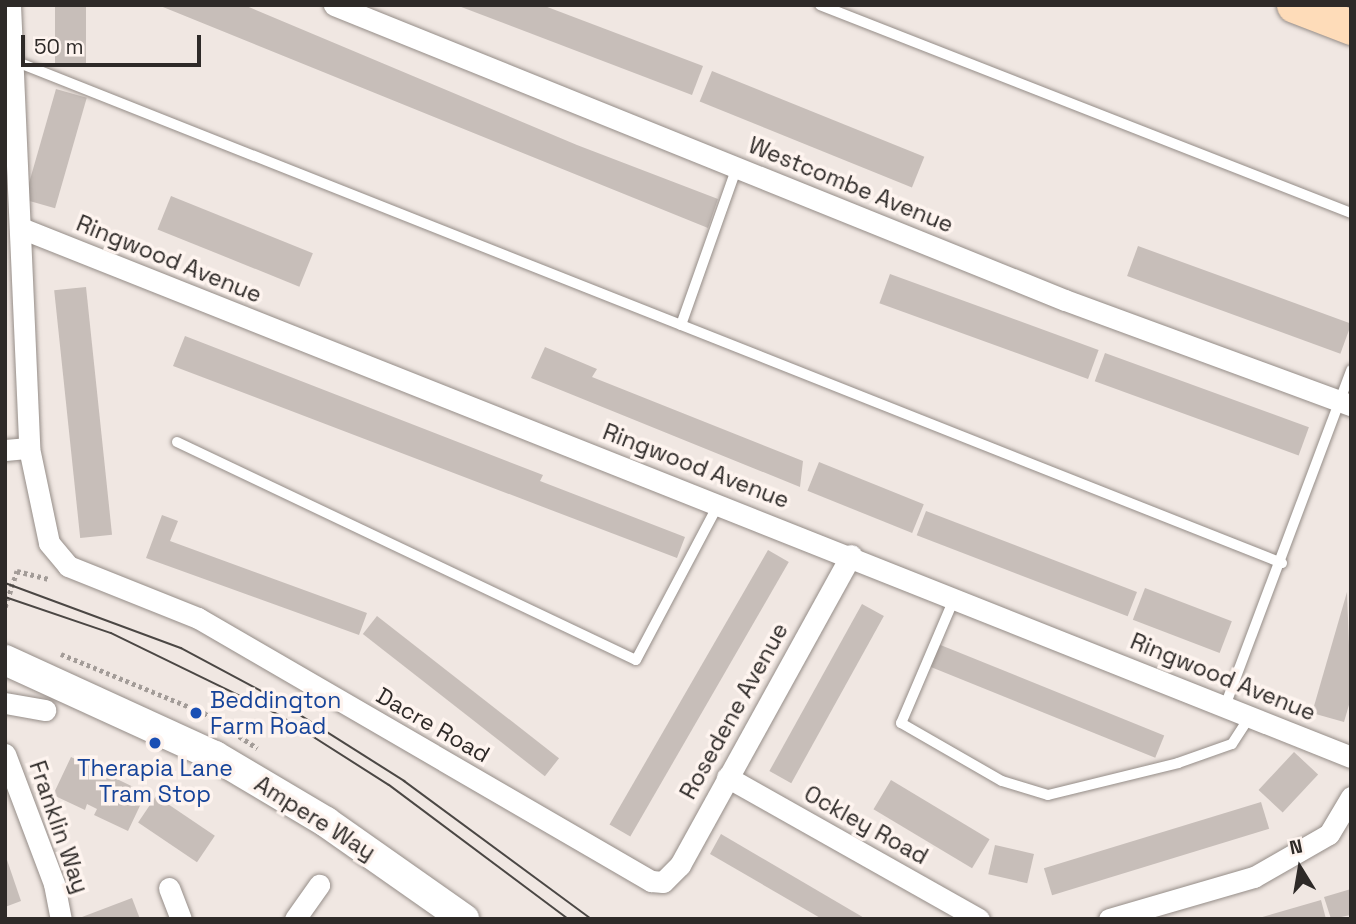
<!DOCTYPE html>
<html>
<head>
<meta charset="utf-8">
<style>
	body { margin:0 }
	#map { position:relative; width:1356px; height:924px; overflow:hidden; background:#f0e7e2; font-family:"Space Grotesk",sans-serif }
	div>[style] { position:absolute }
	.building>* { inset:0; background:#c7beb9; transform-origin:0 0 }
	.path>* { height:4.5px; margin-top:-2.25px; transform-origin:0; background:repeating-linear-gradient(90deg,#a39c98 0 3.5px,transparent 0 7px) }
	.roads { filter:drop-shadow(0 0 2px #958d88) drop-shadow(0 0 2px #958d88) }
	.lane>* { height:10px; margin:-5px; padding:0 5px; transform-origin:5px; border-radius:5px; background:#fff }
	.street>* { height:21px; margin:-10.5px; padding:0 10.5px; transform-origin:10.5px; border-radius:10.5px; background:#fff }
	.secondary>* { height:30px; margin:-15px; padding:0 15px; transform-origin:15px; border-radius:15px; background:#fff }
	.primary>* { height:35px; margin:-17.5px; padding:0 17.5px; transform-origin:17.5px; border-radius:17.5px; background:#fedcb9 }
	.tram>* { height:2px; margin:-1px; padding:0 1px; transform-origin:1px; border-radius:1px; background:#4b4744 }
	.dots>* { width:19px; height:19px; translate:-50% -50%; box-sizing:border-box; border:4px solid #fef4ef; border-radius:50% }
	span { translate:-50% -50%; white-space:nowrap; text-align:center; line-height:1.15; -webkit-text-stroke:7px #fef4ef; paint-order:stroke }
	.street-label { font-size:23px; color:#2e2a28 }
	.transit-label { font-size:23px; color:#164399 }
	.left { translate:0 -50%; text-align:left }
	.frame { position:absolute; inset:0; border:7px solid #2e2a28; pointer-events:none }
	.north { position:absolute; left:1265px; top:833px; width:70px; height:70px; -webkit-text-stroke:5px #fef4ef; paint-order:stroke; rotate:349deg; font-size:19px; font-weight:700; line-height:28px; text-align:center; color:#2e2a28 }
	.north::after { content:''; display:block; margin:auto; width:24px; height:32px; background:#2e2a28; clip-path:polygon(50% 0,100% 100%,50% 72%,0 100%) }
	.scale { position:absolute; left:21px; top:35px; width:180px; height:32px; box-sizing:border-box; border:4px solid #2e2a28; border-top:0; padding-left:9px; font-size:21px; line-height:24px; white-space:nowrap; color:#2e2a28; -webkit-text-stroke:5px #fef4ef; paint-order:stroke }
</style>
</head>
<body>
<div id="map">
	<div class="building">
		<i style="left:55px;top:5px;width:31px;height:60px"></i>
		<i style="clip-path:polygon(158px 5px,244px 5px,577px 145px,718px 199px,708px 228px)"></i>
		<i style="clip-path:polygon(456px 5px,542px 5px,703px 66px,692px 95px)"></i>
		<i style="left:712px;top:71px;width:229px;height:33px;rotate:22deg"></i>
		<i style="left:56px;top:89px;width:32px;height:115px;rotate:16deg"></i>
		<i style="left:171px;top:196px;width:153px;height:36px;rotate:22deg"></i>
		<i style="left:1138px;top:246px;width:227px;height:32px;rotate:20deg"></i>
		<i style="left:890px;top:274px;width:222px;height:31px;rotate:20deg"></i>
		<i style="left:86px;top:287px;width:249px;height:32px;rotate:84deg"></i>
		<i style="clip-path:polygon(185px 336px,543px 475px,540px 481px,685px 537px,677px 558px,173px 366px)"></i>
		<i style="clip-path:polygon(545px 347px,597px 369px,592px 377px,803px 461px,800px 487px,531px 378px)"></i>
		<i style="left:1105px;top:353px;width:217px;height:30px;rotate:20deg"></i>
		<i style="left:819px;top:462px;width:113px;height:31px;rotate:22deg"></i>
		<i style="left:926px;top:511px;width:226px;height:26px;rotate:21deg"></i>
		<i style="clip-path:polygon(162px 515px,178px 521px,170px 541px,367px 613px,359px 635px,146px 558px)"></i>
		<i style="left:768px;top:550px;width:24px;height:317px;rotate:30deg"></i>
		<i style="left:1145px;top:588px;width:93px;height:34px;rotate:21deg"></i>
		<i style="clip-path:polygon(1347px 592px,1351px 698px,1344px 722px,1312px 713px)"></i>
		<i style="left:862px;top:604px;width:25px;height:191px;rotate:29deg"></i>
		<i style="left:377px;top:616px;width:231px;height:23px;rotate:38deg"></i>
		<i style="left:938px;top:644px;width:244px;height:24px;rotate:22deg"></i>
		<i style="left:1294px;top:752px;width:33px;height:52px;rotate:43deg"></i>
		<i style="clip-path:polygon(71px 757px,146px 793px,128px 831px,94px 815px,97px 809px,87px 804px,85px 810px,53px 795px)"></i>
		<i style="left:891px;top:780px;width:115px;height:34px;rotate:31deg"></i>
		<i style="left:156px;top:796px;width:71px;height:32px;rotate:34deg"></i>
		<i style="left:1261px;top:802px;width:28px;height:227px;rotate:73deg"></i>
		<i style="clip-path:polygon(721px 834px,866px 919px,822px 919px,710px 854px)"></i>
		<i style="left:995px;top:845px;width:40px;height:30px;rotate:13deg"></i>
		<i style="clip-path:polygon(6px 857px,21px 901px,5px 907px,5px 858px)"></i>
		<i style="clip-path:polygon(1351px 889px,1351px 915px,1331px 919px,1324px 897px)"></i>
		<i style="clip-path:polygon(132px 898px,140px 919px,82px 919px,82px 917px)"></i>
		<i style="clip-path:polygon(1321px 900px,1326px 919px,1259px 919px,1259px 918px)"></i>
	</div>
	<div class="path">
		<i style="left:5px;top:607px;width:38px;rotate:-72deg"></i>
		<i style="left:17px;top:571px;width:34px;rotate:14deg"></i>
		<i style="left:61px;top:654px;width:155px;rotate:22.4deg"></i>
		<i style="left:204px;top:713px;width:64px;rotate:33.4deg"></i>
	</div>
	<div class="roads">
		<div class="lane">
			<i style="left:820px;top:5px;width:570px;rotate:21.39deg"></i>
			<i style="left:12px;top:60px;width:1366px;rotate:21.61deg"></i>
			<i style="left:681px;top:325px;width:168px;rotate:-70.5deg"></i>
			<i style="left:177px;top:442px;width:508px;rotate:25.41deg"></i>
			<i style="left:636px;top:660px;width:178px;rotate:-62.1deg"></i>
			<i style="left:954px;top:599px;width:135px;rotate:113.1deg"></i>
			<i style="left:901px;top:723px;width:116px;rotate:29.9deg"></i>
			<i style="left:1002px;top:781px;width:48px;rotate:16.9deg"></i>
			<i style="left:1048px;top:795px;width:134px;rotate:-13.8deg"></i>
			<i style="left:1178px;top:763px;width:57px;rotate:-19.4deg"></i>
			<i style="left:1232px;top:744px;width:33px;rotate:-57deg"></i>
			<i style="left:1225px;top:706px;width:359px;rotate:-69.4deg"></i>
		</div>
		<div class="street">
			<i style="left:10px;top:5px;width:443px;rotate:87.5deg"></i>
			<i style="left:29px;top:448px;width:97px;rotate:78.1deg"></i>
			<i style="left:49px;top:543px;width:30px;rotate:50deg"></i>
			<i style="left:68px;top:566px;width:140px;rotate:21.8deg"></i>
			<i style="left:198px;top:618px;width:524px;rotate:30.14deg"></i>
			<i style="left:651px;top:881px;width:12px;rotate:5deg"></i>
			<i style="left:663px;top:882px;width:24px;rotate:-45deg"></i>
			<i style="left:680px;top:865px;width:354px;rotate:-61.1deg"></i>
			<i style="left:334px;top:5px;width:788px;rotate:21.98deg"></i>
			<i style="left:1065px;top:300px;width:305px;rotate:20.2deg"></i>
			<i style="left:21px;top:228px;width:1431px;rotate:21.69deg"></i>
			<i style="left:5px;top:450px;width:24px;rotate:-5deg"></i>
			<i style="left:5px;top:703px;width:41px;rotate:9.9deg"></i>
			<i style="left:5px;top:754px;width:139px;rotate:69.3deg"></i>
			<i style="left:54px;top:884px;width:36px;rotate:79deg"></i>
			<i style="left:727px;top:777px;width:289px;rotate:29.4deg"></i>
			<i style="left:169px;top:888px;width:33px;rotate:69deg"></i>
			<i style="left:295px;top:919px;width:42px;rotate:-54.8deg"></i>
			<i style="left:1109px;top:919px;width:151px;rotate:-16.2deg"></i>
			<i style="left:1254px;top:877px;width:86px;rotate:-29.8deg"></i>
			<i style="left:1329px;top:834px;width:43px;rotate:-59.3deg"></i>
		</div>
		<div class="secondary">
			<i style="left:5px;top:660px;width:231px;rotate:24.6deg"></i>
			<i style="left:215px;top:756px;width:129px;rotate:30.7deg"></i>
			<i style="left:326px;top:822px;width:169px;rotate:35.1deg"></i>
		</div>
		<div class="primary">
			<i style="left:1294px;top:5px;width:61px;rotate:21.1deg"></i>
		</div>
	</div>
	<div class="tram">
		<i style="left:5px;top:583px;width:188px;rotate:20.3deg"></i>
		<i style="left:181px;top:648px;width:95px;rotate:28.2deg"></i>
		<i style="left:265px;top:693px;width:165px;rotate:32.3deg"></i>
		<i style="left:404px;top:781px;width:232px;rotate:36.4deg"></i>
		<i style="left:5px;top:597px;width:112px;rotate:18.8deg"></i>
		<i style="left:111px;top:633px;width:187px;rotate:26deg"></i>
		<i style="left:279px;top:715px;width:130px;rotate:32.5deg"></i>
		<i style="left:389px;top:785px;width:224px;rotate:36.8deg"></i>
	</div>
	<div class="dots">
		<i style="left:196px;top:713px;background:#1a4fb4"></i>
		<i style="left:155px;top:743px;background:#1a4fb4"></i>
	</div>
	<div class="street-label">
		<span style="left:851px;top:185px;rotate:22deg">Westcombe Avenue</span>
		<span style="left:169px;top:259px;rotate:22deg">Ringwood Avenue</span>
		<span style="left:696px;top:466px;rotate:21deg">Ringwood Avenue</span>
		<span style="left:1223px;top:677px;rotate:22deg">Ringwood Avenue</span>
		<span style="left:734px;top:711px;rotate:-61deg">Rosedene Avenue</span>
		<span style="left:433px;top:725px;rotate:30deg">Dacre Road</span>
		<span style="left:315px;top:818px;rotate:32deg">Ampere Way</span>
		<span style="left:866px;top:825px;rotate:29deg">Ockley Road</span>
		<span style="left:59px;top:827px;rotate:71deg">Franklin Way</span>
	</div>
	<div class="transit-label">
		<span class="left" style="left:210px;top:713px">Beddington<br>Farm Road</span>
		<span style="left:155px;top:781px">Therapia Lane<br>Tram Stop</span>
	</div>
	<div class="frame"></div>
	<div class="north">N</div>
	<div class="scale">50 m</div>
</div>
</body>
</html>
